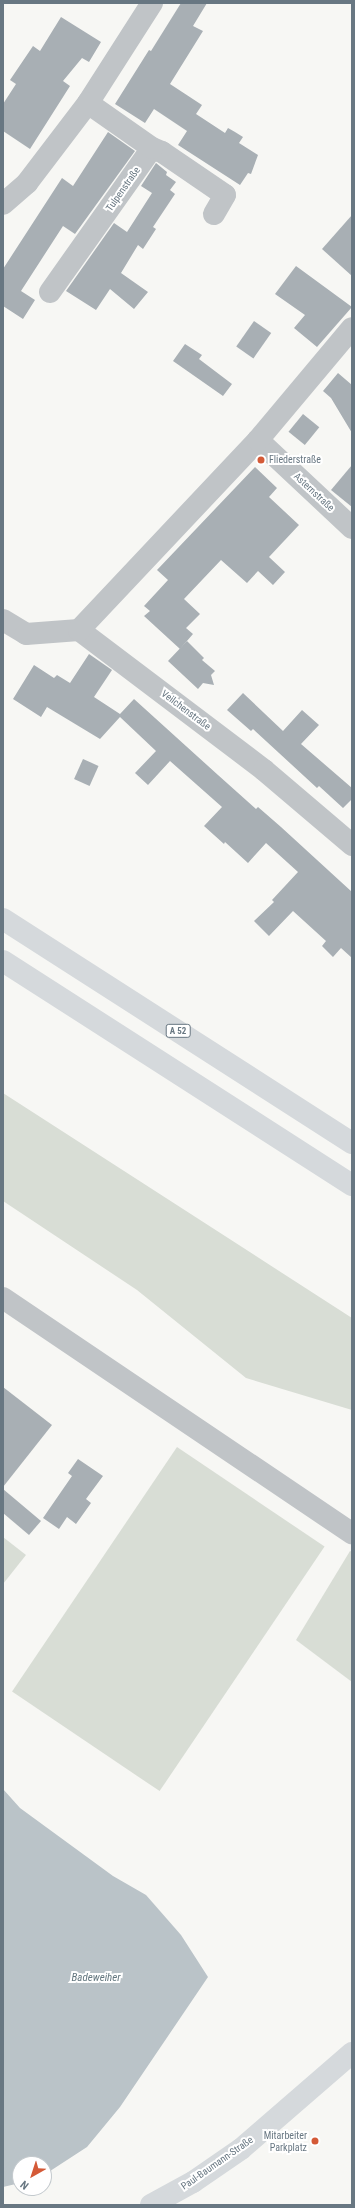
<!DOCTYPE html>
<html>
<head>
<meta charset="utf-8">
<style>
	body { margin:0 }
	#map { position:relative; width:355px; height:2208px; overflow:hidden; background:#f7f7f4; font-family:"Roboto Condensed",sans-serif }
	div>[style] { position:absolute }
	.green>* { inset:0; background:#d8ddd5; transform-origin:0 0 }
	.water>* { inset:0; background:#bac3c8 }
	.building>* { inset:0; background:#a8afb4; transform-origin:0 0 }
	.minor>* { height:22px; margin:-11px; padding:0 11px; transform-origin:11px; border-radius:11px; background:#c0c4c7 }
	.major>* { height:22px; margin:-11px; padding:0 11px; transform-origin:11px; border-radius:11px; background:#d5d9dc }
	.highway>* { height:22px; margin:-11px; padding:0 11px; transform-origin:11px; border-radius:11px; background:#d5d9dc }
	.dots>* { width:11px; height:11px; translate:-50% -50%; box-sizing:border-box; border:2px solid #fff; border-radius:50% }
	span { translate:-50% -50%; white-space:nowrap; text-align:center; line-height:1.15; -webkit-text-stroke:4px #fff; paint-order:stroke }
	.shield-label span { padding:1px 3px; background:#fff; border:1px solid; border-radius:3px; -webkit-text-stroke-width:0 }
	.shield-label { font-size:9px; color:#687782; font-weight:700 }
	.street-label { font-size:10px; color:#687782 }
	.poi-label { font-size:10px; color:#687782 }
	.left { translate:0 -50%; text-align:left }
	.right { translate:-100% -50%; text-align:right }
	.water-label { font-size:11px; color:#64777f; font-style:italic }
	.frame { position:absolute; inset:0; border:4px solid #687782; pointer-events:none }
	.north { position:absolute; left:12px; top:2156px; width:40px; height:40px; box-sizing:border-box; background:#fff; border:1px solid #c3c9cd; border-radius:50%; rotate:219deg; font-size:11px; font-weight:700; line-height:16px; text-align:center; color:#687782 }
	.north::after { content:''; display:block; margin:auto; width:14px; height:18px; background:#d45a37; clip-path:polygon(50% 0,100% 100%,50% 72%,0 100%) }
</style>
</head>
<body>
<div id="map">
	<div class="green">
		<i style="clip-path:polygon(3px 1093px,352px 1318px,352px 1410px,246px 1378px,137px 1290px,3px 1201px)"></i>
		<i style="left:177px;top:1447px;width:178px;height:295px;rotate:34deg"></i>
		<i style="clip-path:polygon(3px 1537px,26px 1555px,3px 1584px)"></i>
		<i style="clip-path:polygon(350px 1551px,352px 1552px,352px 1682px,296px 1640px)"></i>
	</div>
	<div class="water">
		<i style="clip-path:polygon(3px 1789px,20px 1808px,113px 1876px,146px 1895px,181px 1935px,208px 1977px,120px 2107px,87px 2147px,44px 2175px,44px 2164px,20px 2164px,20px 2183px,3px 2187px)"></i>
	</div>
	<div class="building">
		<i style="clip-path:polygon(181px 3px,207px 3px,193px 26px,203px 31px,170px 84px,202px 105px,196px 114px,225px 133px,228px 128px,235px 132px,243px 137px,239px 143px,258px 155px,251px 174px,248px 173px,240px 185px,178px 145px,187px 131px,154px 109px,145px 123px,115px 104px,149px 50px,151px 51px)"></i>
		<i style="clip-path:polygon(61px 17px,101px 42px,89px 62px,82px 58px,63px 81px,70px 86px,30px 149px,3px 131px,3px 104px,16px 84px,10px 80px,33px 46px,40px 51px)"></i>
		<i style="clip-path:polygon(108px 132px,135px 151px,75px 234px,63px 226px,21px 291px,35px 300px,23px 319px,3px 306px,3px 269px,62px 178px,73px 186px)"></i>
		<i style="clip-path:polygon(156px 163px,167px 172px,166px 175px,176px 182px,170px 190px,175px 194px,153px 227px,156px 229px,143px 249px,138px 245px,121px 273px,148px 292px,134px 309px,110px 289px,96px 310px,66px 291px,114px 223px,127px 232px,152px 193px,141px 186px)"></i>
		<i style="clip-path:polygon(352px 215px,352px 276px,322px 249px)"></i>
		<i style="clip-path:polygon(296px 266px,352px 307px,317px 347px,294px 328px,305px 315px,275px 294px)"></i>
		<i style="left:254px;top:321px;width:21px;height:31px;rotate:35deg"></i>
		<i style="clip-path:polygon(185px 344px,202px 355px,199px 359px,232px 384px,223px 396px,173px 361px)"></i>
		<i style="clip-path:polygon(338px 373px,352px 385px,352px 433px,331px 398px,323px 391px)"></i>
		<i style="left:303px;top:414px;width:21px;height:23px;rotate:39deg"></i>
		<i style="clip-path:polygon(352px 465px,352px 507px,331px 490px)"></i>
		<i style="clip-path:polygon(255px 467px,277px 488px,269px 497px,299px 525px,269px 557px,285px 572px,273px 585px,258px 571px,247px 583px,221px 560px,184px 599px,200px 614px,186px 628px,193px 634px,180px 649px,144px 616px,150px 611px,144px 606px,168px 580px,157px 570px)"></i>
		<i style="clip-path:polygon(187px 641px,204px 658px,202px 660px,215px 671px,211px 675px,214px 685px,203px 683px,198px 689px,168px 661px)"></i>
		<i style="clip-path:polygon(89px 654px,112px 670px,94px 697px,120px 714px,134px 699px,218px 775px,256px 809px,258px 807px,281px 827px,352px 892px,352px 958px,341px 948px,333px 957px,322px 946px,326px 941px,293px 911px,269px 936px,254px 921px,274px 902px,272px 900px,298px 872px,266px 843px,248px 863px,225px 842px,224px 844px,204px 826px,222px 807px,170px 761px,148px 785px,135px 773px,156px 751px,120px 717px,100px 739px,47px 707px,41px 717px,13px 699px,34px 665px,54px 678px,57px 675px,70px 683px)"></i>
		<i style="clip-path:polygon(243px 693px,283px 731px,302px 710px,319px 725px,301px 744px,352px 788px,352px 799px,343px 808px,319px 786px,317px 788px,253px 729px,251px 731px,227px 710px)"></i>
		<i style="left:83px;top:759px;width:17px;height:22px;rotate:24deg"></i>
		<i style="clip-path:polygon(3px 1387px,52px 1425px,3px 1487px)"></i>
		<i style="clip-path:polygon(78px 1459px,103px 1476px,86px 1499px,91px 1503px,76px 1524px,67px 1517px,59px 1529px,43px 1518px,72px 1476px,68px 1473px)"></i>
		<i style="clip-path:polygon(3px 1489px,41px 1521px,29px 1535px,3px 1513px)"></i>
	</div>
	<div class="minor">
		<i style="left:152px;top:148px;width:11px;rotate:22deg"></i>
		<i style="left:162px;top:152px;width:76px;rotate:34.3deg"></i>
		<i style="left:225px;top:195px;width:22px;rotate:120deg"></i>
		<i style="left:3px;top:204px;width:32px;rotate:-41deg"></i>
		<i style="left:27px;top:183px;width:101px;rotate:-52.7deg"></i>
		<i style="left:88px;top:103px;width:119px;rotate:-57.4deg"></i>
		<i style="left:50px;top:292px;width:176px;rotate:-54.7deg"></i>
		<i style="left:152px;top:148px;width:78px;rotate:-144.9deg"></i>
		<i style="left:258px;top:440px;width:129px;rotate:43.1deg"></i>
		<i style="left:3px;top:620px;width:27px;rotate:31deg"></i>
		<i style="left:26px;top:634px;width:53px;rotate:-4.3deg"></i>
		<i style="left:79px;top:630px;width:232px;rotate:37.1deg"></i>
		<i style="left:264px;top:770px;width:116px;rotate:40.4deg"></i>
		<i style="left:79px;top:630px;width:261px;rotate:-46.7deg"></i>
		<i style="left:258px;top:440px;width:146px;rotate:-50deg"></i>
		<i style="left:3px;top:1298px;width:421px;rotate:34deg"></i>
	</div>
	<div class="major">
		<i style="left:151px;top:2205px;width:48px;rotate:-28.7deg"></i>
		<i style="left:193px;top:2182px;width:58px;rotate:-34.5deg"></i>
		<i style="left:241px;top:2149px;width:147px;rotate:-40.9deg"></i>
	</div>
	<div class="highway">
		<i style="left:3px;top:919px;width:415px;rotate:32.7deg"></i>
		<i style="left:3px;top:961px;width:415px;rotate:32.7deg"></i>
	</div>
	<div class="dots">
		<i style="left:261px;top:460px;background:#d45a37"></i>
		<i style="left:315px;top:2141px;background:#d45a37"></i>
	</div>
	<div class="shield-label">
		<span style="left:178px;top:1031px">A 52</span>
	</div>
	<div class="street-label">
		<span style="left:123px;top:189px;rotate:-55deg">Tulpenstraße</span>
		<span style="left:314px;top:492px;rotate:43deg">Asternstraße</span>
		<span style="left:186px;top:710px;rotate:37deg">Veilchenstraße</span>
		<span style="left:217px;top:2163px;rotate:-35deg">Paul-Baumann-Straße</span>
	</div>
	<div class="poi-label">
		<span class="left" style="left:269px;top:460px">Fliederstraße</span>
		<span class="right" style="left:307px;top:2141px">Mitarbeiter<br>Parkplatz</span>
	</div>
	<div class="water-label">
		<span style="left:96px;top:1978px">Badeweiher</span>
	</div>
	<div class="frame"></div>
	<div class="north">N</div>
</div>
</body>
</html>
